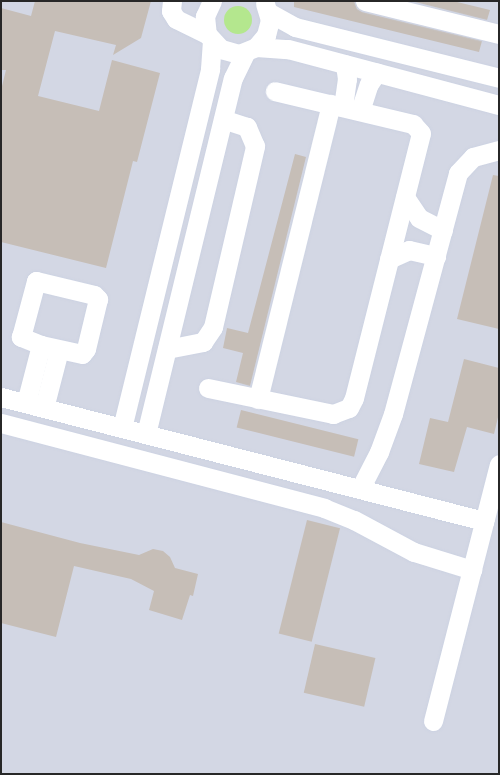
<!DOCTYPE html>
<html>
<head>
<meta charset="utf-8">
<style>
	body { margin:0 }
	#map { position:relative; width:500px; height:775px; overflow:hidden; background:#ece1d7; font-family:"Archivo Narrow",sans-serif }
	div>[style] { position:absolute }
	.airport>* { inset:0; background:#d3d7e4; transform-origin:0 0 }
	.green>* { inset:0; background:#b4e78e }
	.round { border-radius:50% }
	.building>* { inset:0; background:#c6beb7; transform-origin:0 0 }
	.roads { filter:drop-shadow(0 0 1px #ccd2e2) drop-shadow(0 0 1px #ccd2e2) }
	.minor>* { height:19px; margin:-9.5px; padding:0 9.5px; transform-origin:9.5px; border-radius:9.5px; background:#fff }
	span { translate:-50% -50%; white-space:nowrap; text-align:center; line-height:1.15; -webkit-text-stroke:3px #fff; paint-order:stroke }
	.frame { position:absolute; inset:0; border:2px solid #272727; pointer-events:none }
</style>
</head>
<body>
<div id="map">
	<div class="airport">
		<i style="left:1px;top:1px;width:498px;height:773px"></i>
	</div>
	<div class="green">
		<i class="round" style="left:224px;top:6px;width:28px;height:28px"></i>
	</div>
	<div class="building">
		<i style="clip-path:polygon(35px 1px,151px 1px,141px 38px,113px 55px,116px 45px,55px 31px,38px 96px,99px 111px,112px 60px,160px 73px,137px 162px,133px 161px,106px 268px,1px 242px,1px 90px,6px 70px,1px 70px,1px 8px,31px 16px)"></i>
		<i style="clip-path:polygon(294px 1px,354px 1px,357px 9px,362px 12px,482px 41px,479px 52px,294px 7px)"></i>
		<i style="clip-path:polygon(411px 1px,453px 1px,490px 10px,487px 20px)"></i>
		<i style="clip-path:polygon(295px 154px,306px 157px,250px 386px,236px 382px,243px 353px,223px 348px,227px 328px,248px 333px)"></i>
		<i style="clip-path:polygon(493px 175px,499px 176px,499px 329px,457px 319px)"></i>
		<i style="clip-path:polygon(464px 359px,499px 368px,499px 413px,494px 434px,467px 427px,454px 472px,419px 464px,430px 418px,448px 422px)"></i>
		<i style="left:241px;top:410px;width:121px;height:18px;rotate:14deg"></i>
		<i style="left:307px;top:520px;width:34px;height:117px;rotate:14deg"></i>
		<i style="clip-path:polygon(1px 522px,80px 543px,139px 555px,153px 549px,163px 551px,170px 557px,175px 568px,198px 574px,193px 596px,190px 595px,182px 620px,149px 610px,154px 591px,131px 579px,74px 566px,56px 637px,1px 623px)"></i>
		<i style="left:315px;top:644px;width:62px;height:50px;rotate:13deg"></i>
	</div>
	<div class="roads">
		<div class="minor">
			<i style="left:172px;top:1px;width:10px;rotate:96deg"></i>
			<i style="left:171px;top:11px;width:9px;rotate:58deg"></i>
			<i style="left:176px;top:19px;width:34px;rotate:26deg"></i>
			<i style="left:212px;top:1px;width:17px;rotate:115deg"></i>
			<i style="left:205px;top:16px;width:18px;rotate:84deg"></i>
			<i style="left:207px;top:34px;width:21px;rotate:47deg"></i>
			<i style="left:221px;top:49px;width:19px;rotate:16deg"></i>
			<i style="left:239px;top:54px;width:18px;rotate:-22deg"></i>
			<i style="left:256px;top:47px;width:16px;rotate:-50deg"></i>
			<i style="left:266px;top:35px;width:16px;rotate:-75deg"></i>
			<i style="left:270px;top:20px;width:17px;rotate:-107deg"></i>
			<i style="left:365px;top:1px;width:138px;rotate:13.8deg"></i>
			<i style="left:268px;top:12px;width:31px;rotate:29deg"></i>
			<i style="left:295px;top:27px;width:210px;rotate:14deg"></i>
			<i style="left:256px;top:47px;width:32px;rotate:4deg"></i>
			<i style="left:288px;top:49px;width:218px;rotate:14.9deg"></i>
			<i style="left:343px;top:107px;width:28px;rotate:-82deg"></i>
			<i style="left:347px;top:79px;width:15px;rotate:-98deg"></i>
			<i style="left:360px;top:111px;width:28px;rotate:-72deg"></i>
			<i style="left:369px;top:84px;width:14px;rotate:-56deg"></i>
			<i style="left:405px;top:197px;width:25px;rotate:56deg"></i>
			<i style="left:419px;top:218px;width:27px;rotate:27deg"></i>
			<i style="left:389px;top:259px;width:22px;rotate:-24deg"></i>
			<i style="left:409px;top:250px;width:28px;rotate:13deg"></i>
			<i style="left:36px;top:281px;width:60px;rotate:13.6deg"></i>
			<i style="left:94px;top:295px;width:6px;rotate:45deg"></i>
			<i style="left:98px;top:299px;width:51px;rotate:103.5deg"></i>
			<i style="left:86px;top:349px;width:6px;rotate:129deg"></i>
			<i style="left:82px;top:354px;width:42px;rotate:-167.6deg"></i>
			<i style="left:41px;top:345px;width:22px;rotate:-158deg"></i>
			<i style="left:21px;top:337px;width:58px;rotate:-75deg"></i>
			<i style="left:167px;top:349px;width:37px;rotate:-11deg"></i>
			<i style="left:203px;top:342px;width:18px;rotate:-56deg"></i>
			<i style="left:213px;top:327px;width:186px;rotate:-76.9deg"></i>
			<i style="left:255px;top:146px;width:21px;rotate:-113deg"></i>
			<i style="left:247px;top:127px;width:25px;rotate:-162deg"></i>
			<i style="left:208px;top:388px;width:128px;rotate:11.7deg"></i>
			<i style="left:333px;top:414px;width:17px;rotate:-21deg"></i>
			<i style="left:349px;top:408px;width:11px;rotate:-63deg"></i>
			<i style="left:354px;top:398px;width:273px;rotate:-75.8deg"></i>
			<i style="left:421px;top:133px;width:12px;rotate:-132deg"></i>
			<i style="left:413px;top:124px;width:142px;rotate:-166.6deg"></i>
			<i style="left:1px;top:397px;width:499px;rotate:14.4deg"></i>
			<i style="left:258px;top:399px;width:304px;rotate:-76.1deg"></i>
			<i style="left:26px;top:403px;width:60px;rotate:-75.5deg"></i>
			<i style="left:44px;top:408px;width:60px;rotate:-75.5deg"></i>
			<i style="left:1px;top:423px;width:334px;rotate:14.7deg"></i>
			<i style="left:324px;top:508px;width:32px;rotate:22deg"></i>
			<i style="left:354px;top:520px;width:68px;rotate:28.1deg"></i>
			<i style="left:414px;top:552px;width:61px;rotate:17.2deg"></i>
			<i style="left:122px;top:428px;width:370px;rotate:-76.2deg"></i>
			<i style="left:210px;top:69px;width:28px;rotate:-86deg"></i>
			<i style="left:146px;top:434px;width:366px;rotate:-76.3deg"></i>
			<i style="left:233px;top:78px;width:28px;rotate:-64deg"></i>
			<i style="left:360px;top:489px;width:42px;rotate:-62.8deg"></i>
			<i style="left:379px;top:452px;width:40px;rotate:-69.8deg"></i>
			<i style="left:393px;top:414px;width:250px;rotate:-74.9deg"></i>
			<i style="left:458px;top:173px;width:22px;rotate:-47deg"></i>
			<i style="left:473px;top:157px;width:27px;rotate:-15deg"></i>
			<i style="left:433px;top:721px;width:265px;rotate:-75.6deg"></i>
		</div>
	</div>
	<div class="frame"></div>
</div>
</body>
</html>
